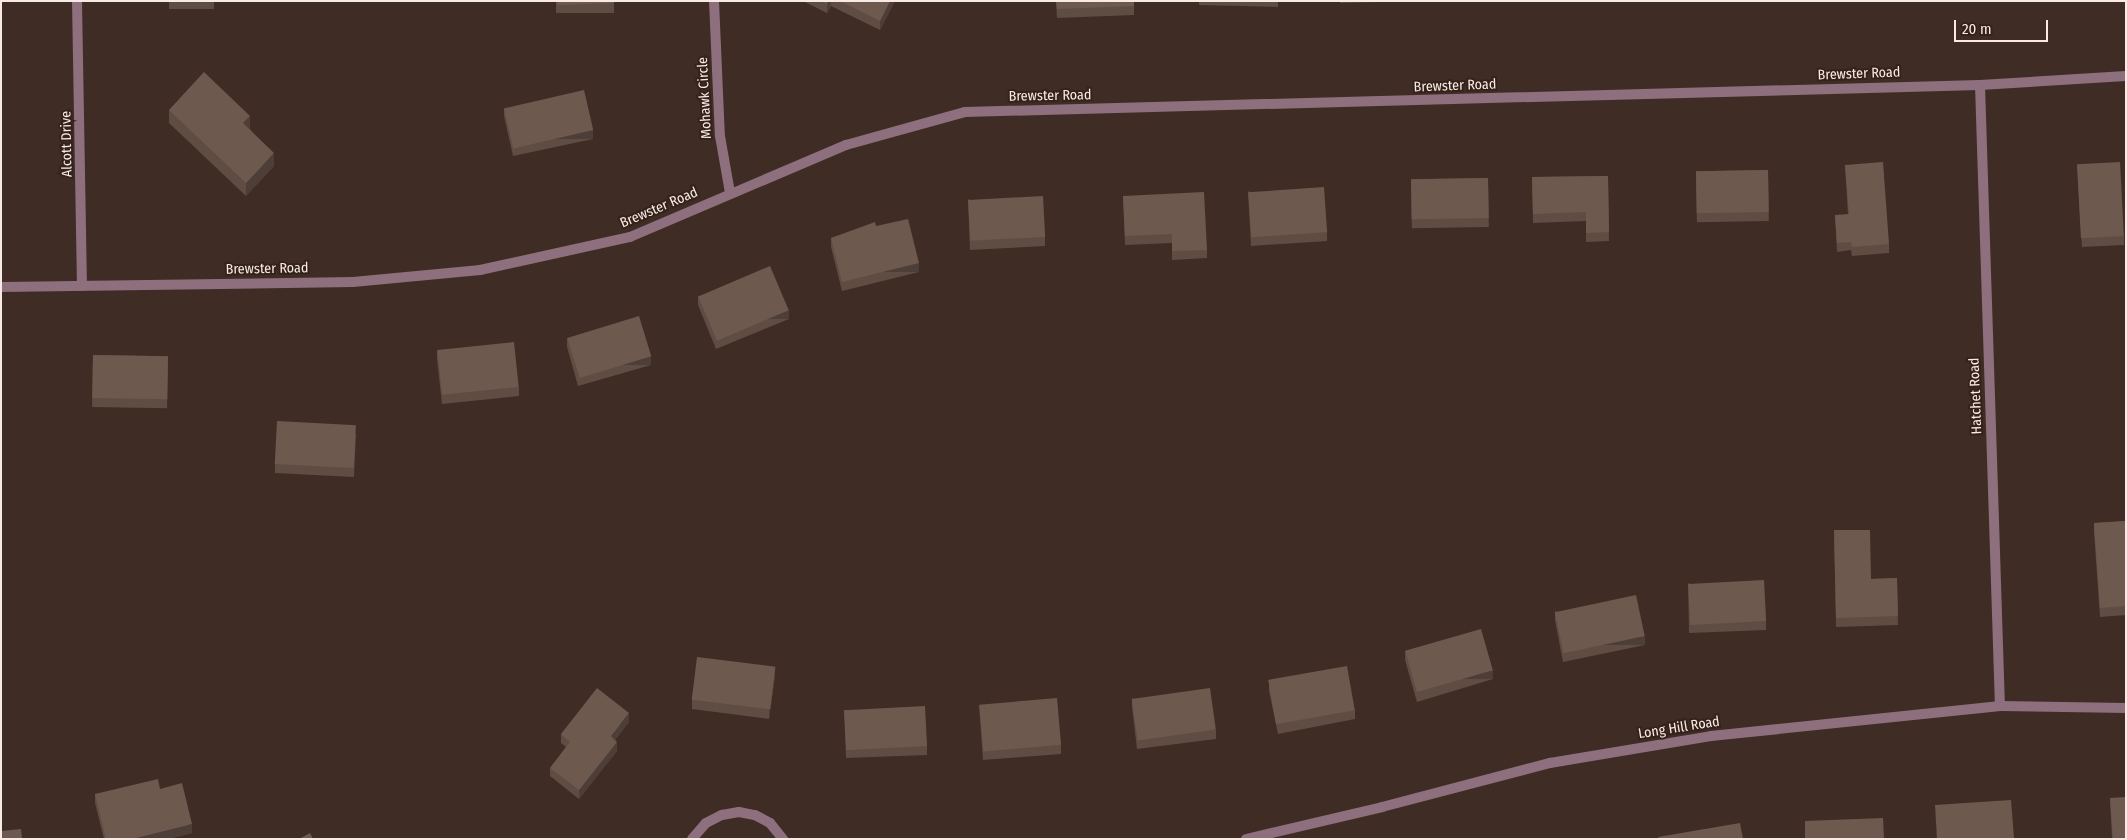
<!DOCTYPE html>
<html>
<head>
<meta charset="utf-8">
<style>
	body { margin:0 }
	#map { position:relative; width:2127px; height:840px; overflow:hidden; background:#3f2c24; font-family:"Fira Sans Condensed",sans-serif }
	div>[style] { position:absolute }
	.minor>* { height:10px; margin:-5px; padding:0 5px; transform-origin:5px; border-radius:5px; background:#8e6f7e }
	.wall>* { inset:0; background:#5f4d44; transform-origin:0 0 }
	.shaded-wall>* { inset:0; background:#4d3e37; transform-origin:0 0 }
	.building>* { inset:0; background:#6e594f; transform-origin:0 0 }
	span { translate:-50% -50%; white-space:nowrap; text-align:center; line-height:1.15; -webkit-text-stroke:4px #35221a; paint-order:stroke }
	.street-label { font-size:14px; color:#f8ebe6 }
	.frame { position:absolute; inset:0; border:2px solid #f8ebe6; pointer-events:none }
	.scale { position:absolute; left:1954px; top:20px; width:94px; height:22px; box-sizing:border-box; border:2px solid #f8ebe6; border-top:0; padding-left:6px; font-size:15px; line-height:18px; white-space:nowrap; color:#f8ebe6; -webkit-text-stroke:4px #35221a; paint-order:stroke }
</style>
</head>
<body>
<div id="map">
	<div class="minor">
		<i style="left:77px;top:1px;width:285px;rotate:89deg"></i>
		<i style="left:714px;top:1px;width:135px;rotate:87.5deg"></i>
		<i style="left:720px;top:136px;width:58px;rotate:80deg"></i>
		<i style="left:1980px;top:85px;width:621px;rotate:88.16deg"></i>
		<i style="left:1px;top:287px;width:352px;rotate:-0.8deg"></i>
		<i style="left:353px;top:282px;width:128px;rotate:-5.4deg"></i>
		<i style="left:480px;top:270px;width:154px;rotate:-12.4deg"></i>
		<i style="left:630px;top:237px;width:235px;rotate:-23.1deg"></i>
		<i style="left:846px;top:145px;width:123px;rotate:-15.5deg"></i>
		<i style="left:965px;top:112px;width:1015px;rotate:-1.52deg"></i>
		<i style="left:1980px;top:85px;width:146px;rotate:-3.5deg"></i>
		<i style="left:692px;top:839px;width:21px;rotate:-49deg"></i>
		<i style="left:706px;top:823px;width:18px;rotate:-27deg"></i>
		<i style="left:722px;top:815px;width:17px;rotate:-10deg"></i>
		<i style="left:739px;top:812px;width:16px;rotate:11deg"></i>
		<i style="left:755px;top:815px;width:17px;rotate:28deg"></i>
		<i style="left:770px;top:823px;width:21px;rotate:51deg"></i>
		<i style="left:1246px;top:839px;width:140px;rotate:-13.2deg"></i>
		<i style="left:1382px;top:807px;width:174px;rotate:-14.7deg"></i>
		<i style="left:1550px;top:763px;width:163px;rotate:-9.5deg"></i>
		<i style="left:1711px;top:736px;width:291px;rotate:-5.9deg"></i>
		<i style="left:2000px;top:706px;width:126px;rotate:0.9deg"></i>
	</div>
	<div class="wall">
		<i style="left:169px;top:1px;width:45px;height:8px"></i>
		<i style="left:556px;top:1px;width:58px;height:12px"></i>
		<i style="clip-path:polygon(803px 1px,895px 1px,880px 30px,831px 6px,827px 13px)"></i>
		<i style="clip-path:polygon(1056px 1px,1134px 1px,1134px 15px,1057px 18px)"></i>
		<i style="clip-path:polygon(1199px 1px,1278px 1px,1278px 7px,1199px 5px)"></i>
		<i style="clip-path:polygon(1340px 1px,1421px 1px,1340px 3px)"></i>
		<i style="clip-path:polygon(504px 108px,593px 139px,513px 156px,504px 116px)"></i>
		<i style="clip-path:polygon(169px 110px,250px 129px,274px 166px,246px 196px,169px 123px)"></i>
		<i style="clip-path:polygon(2077px 164px,2124px 236px,2124px 245px,2082px 247px)"></i>
		<i style="clip-path:polygon(1845px 165px,1889px 244px,1889px 253px,1852px 256px,1851px 250px,1837px 252px,1835px 215px,1848px 215px)"></i>
		<i style="left:1768px;top:170px;width:51px;height:72px;rotate:89deg"></i>
		<i style="clip-path:polygon(1608px 176px,1609px 241px,1586px 242px,1586px 221px,1533px 223px,1532px 177px)"></i>
		<i style="left:1488px;top:178px;width:49px;height:77px;rotate:89deg"></i>
		<i style="clip-path:polygon(1248px 191px,1327px 232px,1327px 241px,1251px 246px)"></i>
		<i style="clip-path:polygon(1123px 196px,1207px 250px,1207px 258px,1172px 260px,1172px 243px,1125px 245px)"></i>
		<i style="clip-path:polygon(968px 199px,1045px 237px,1045px 246px,970px 250px)"></i>
		<i style="clip-path:polygon(876px 226px,919px 272px,842px 291px,831px 247px,831px 238px)"></i>
		<i style="clip-path:polygon(698px 296px,789px 319px,716px 349px,698px 305px)"></i>
		<i style="clip-path:polygon(567px 338px,651px 365px,578px 386px,567px 347px)"></i>
		<i style="clip-path:polygon(437px 350px,519px 387px,519px 396px,442px 404px,437px 359px)"></i>
		<i style="left:93px;top:355px;width:75px;height:52px;rotate:1deg"></i>
		<i style="clip-path:polygon(356px 434px,354px 477px,275px 473px,275px 464px)"></i>
		<i style="clip-path:polygon(2126px 521px,2126px 615px,2100px 617px,2094px 532px,2094px 523px)"></i>
		<i style="clip-path:polygon(1834px 530px,1871px 579px,1897px 578px,1898px 625px,1836px 627px)"></i>
		<i style="clip-path:polygon(1688px 583px,1766px 621px,1766px 630px,1689px 633px)"></i>
		<i style="clip-path:polygon(1555px 611px,1645px 645px,1563px 662px,1555px 620px)"></i>
		<i style="clip-path:polygon(1405px 651px,1493px 679px,1417px 702px,1405px 660px)"></i>
		<i style="clip-path:polygon(775px 676px,769px 719px,692px 709px,692px 700px)"></i>
		<i style="clip-path:polygon(1269px 682px,1355px 710px,1355px 719px,1278px 734px,1269px 691px)"></i>
		<i style="clip-path:polygon(1132px 698px,1216px 730px,1216px 739px,1137px 749px,1132px 707px)"></i>
		<i style="clip-path:polygon(979px 705px,1061px 745px,1061px 754px,983px 760px)"></i>
		<i style="clip-path:polygon(844px 710px,927px 746px,927px 755px,846px 758px)"></i>
		<i style="clip-path:polygon(629px 722px,615px 740px,617px 751px,579px 799px,550px 776px,550px 768px,566px 747px,561px 743px,561px 734px)"></i>
		<i style="clip-path:polygon(160px 789px,192px 833px,168px 839px,104px 839px,95px 803px,95px 794px)"></i>
		<i style="clip-path:polygon(2110px 798px,2126px 839px,2112px 839px)"></i>
	</div>
	<div class="shaded-wall">
		<i style="clip-path:polygon(828px 1px,831px 1px,831px 6px,827px 13px,827px 4px)"></i>
		<i style="clip-path:polygon(890px 1px,895px 1px,880px 30px,880px 21px)"></i>
		<i style="clip-path:polygon(250px 116px,250px 129px,243px 136px,243px 123px)"></i>
		<i style="left:593px;top:130px;width:9px;height:82px;rotate:90deg"></i>
		<i style="clip-path:polygon(274px 153px,274px 166px,246px 196px,246px 183px)"></i>
		<i style="left:919px;top:263px;width:9px;height:79px;rotate:90deg"></i>
		<i style="left:789px;top:310px;width:9px;height:79px;rotate:90deg"></i>
		<i style="left:651px;top:356px;width:9px;height:76px;rotate:90deg"></i>
		<i style="left:1645px;top:636px;width:9px;height:84px;rotate:90deg"></i>
		<i style="clip-path:polygon(775px 667px,775px 676px,769px 719px,769px 710px)"></i>
		<i style="left:1493px;top:670px;width:9px;height:79px;rotate:90deg"></i>
		<i style="clip-path:polygon(629px 713px,629px 722px,611px 745px,611px 736px)"></i>
		<i style="clip-path:polygon(617px 742px,617px 751px,579px 799px,579px 790px)"></i>
		<i style="clip-path:polygon(192px 824px,192px 833px,168px 839px,132px 839px)"></i>
	</div>
	<div class="building">
		<i style="clip-path:polygon(557px 1px,614px 1px,614px 3px,557px 5px)"></i>
		<i style="clip-path:polygon(821px 1px,828px 1px,827px 4px)"></i>
		<i style="clip-path:polygon(840px 1px,890px 1px,880px 21px)"></i>
		<i style="clip-path:polygon(1056px 1px,1134px 1px,1134px 6px,1057px 9px)"></i>
		<i style="clip-path:polygon(204px 72px,250px 116px,243px 123px,274px 153px,246px 183px,169px 110px)"></i>
		<i style="left:584px;top:90px;width:41px;height:82px;rotate:77deg"></i>
		<i style="clip-path:polygon(1883px 162px,1889px 244px,1852px 247px,1851px 242px,1837px 243px,1835px 215px,1849px 214px,1845px 165px)"></i>
		<i style="left:2120px;top:162px;width:74px;height:43px;rotate:87deg"></i>
		<i style="left:1768px;top:170px;width:42px;height:72px;rotate:89deg"></i>
		<i style="clip-path:polygon(1608px 176px,1609px 232px,1586px 233px,1586px 212px,1533px 214px,1532px 177px)"></i>
		<i style="left:1488px;top:178px;width:40px;height:77px;rotate:89deg"></i>
		<i style="left:1324px;top:187px;width:45px;height:76px;rotate:86deg"></i>
		<i style="clip-path:polygon(1204px 192px,1207px 250px,1172px 251px,1172px 234px,1125px 236px,1123px 196px)"></i>
		<i style="left:1043px;top:196px;width:41px;height:75px;rotate:87deg"></i>
		<i style="clip-path:polygon(908px 219px,919px 263px,842px 282px,831px 238px,875px 222px,876px 226px)"></i>
		<i style="left:770px;top:266px;width:48px;height:78px;rotate:67deg"></i>
		<i style="left:639px;top:316px;width:42px;height:75px;rotate:73deg"></i>
		<i style="left:514px;top:342px;width:45px;height:77px;rotate:84deg"></i>
		<i style="left:93px;top:355px;width:75px;height:43px;rotate:1deg"></i>
		<i style="left:277px;top:421px;width:79px;height:43px;rotate:3deg"></i>
		<i style="clip-path:polygon(2126px 521px,2126px 606px,2100px 608px,2094px 523px)"></i>
		<i style="clip-path:polygon(1834px 530px,1870px 530px,1871px 579px,1897px 578px,1898px 616px,1836px 618px)"></i>
		<i style="left:1764px;top:580px;width:41px;height:76px;rotate:87deg"></i>
		<i style="left:1636px;top:595px;width:42px;height:83px;rotate:78deg"></i>
		<i style="left:1481px;top:629px;width:43px;height:79px;rotate:74deg"></i>
		<i style="left:697px;top:657px;width:79px;height:43px;rotate:7deg"></i>
		<i style="left:1347px;top:666px;width:45px;height:80px;rotate:80deg"></i>
		<i style="clip-path:polygon(597px 688px,629px 713px,611px 736px,617px 742px,579px 790px,550px 768px,570px 742px,561px 734px)"></i>
		<i style="left:1210px;top:688px;width:42px;height:79px;rotate:82deg"></i>
		<i style="left:1057px;top:698px;width:47px;height:78px;rotate:85deg"></i>
		<i style="left:925px;top:706px;width:40px;height:81px;rotate:87deg"></i>
		<i style="clip-path:polygon(158px 779px,160px 789px,182px 783px,192px 824px,132px 839px,106px 839px,95px 794px)"></i>
		<i style="clip-path:polygon(2126px 797px,2126px 838px,2113px 839px,2110px 798px)"></i>
		<i style="clip-path:polygon(2011px 800px,2014px 838px,2003px 839px,1937px 839px,1935px 805px)"></i>
		<i style="clip-path:polygon(1883px 818px,1884px 839px,1805px 839px,1805px 821px)"></i>
		<i style="clip-path:polygon(1740px 823px,1743px 839px,1659px 839px,1658px 837px)"></i>
		<i style="clip-path:polygon(21px 829px,22px 839px,1px 839px,1px 831px)"></i>
		<i style="clip-path:polygon(310px 833px,313px 839px,299px 839px)"></i>
	</div>
	<div class="street-label">
		<span style="left:1859px;top:74px;rotate:-2deg">Brewster Road</span>
		<span style="left:1455px;top:86px;rotate:-2deg">Brewster Road</span>
		<span style="left:1050px;top:96px;rotate:-1deg">Brewster Road</span>
		<span style="left:705px;top:98px;rotate:-93deg">Mohawk Circle</span>
		<span style="left:67px;top:144px;rotate:-91deg">Alcott Drive</span>
		<span style="left:659px;top:208px;rotate:-23deg">Brewster Road</span>
		<span style="left:267px;top:269px;rotate:-1deg">Brewster Road</span>
		<span style="left:1976px;top:396px;rotate:-92deg">Hatchet Road</span>
		<span style="left:1679px;top:728px;rotate:-9deg">Long Hill Road</span>
	</div>
	<div class="frame"></div>
	<div class="scale">20 m</div>
</div>
</body>
</html>
